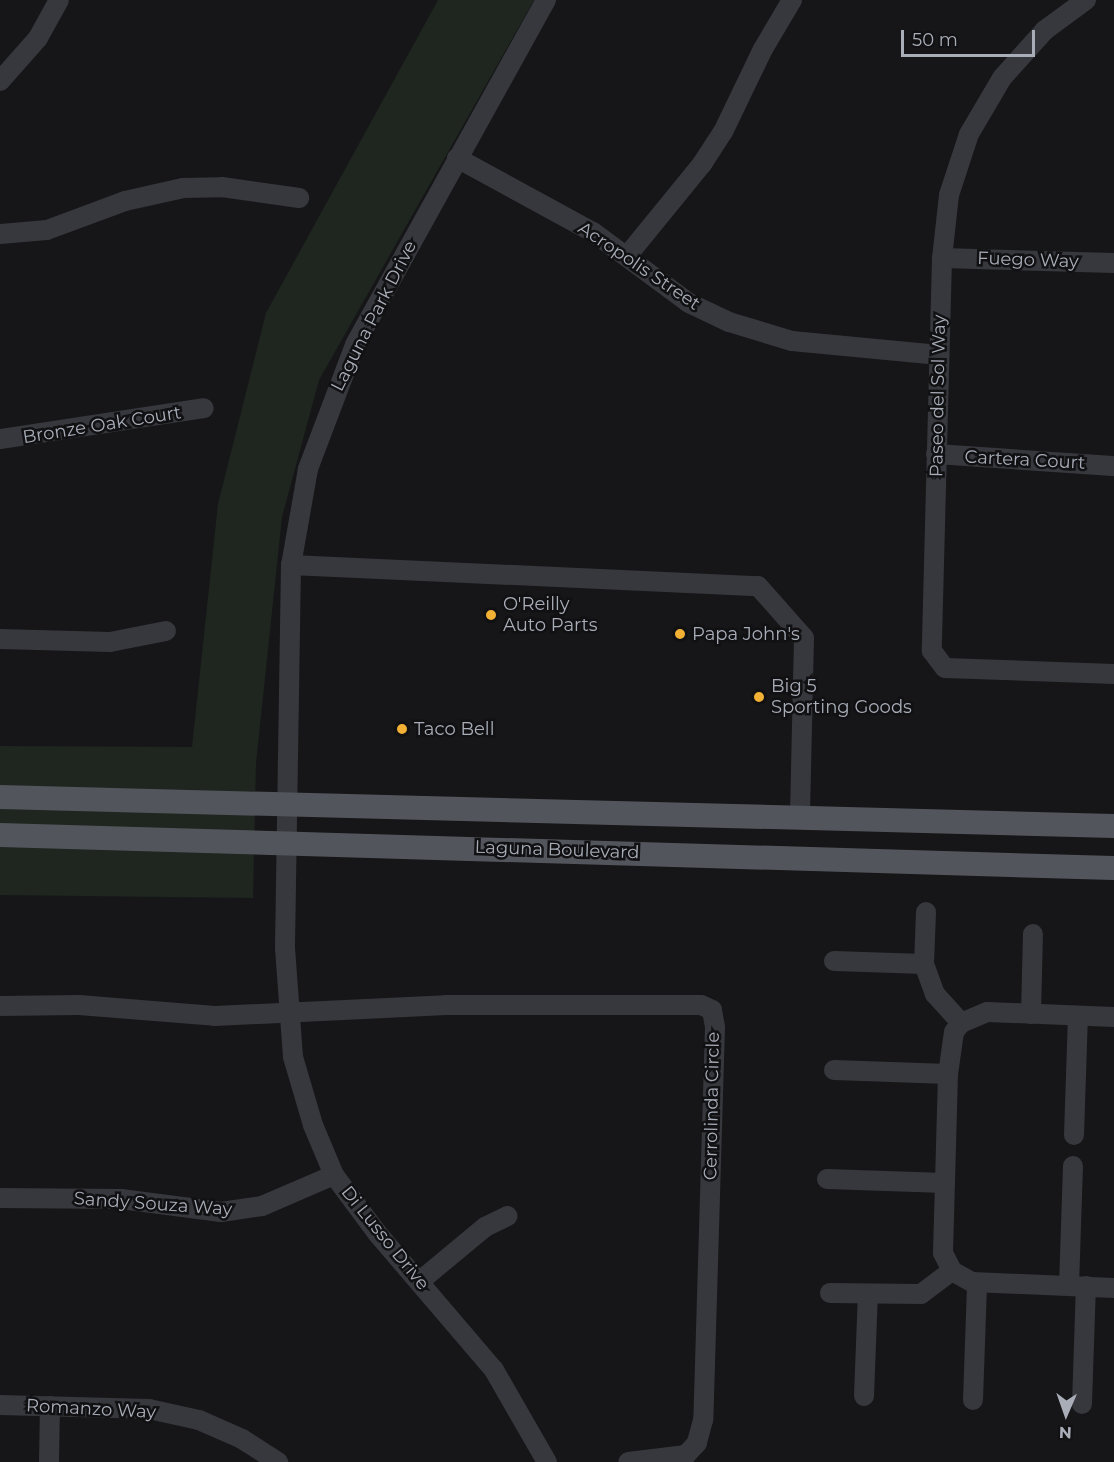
<!DOCTYPE html>
<html>
<head>
<meta charset="utf-8">
<style>
	body { margin:0 }
	#map { position:relative; width:1114px; height:1462px; overflow:hidden; background:#161618; font-family:Montserrat,sans-serif }
	div>[style] { position:absolute }
	.green>* { inset:0; background:#1e261f }
	.minor>* { height:20px; margin:-10px; padding:0 10px; transform-origin:10px; border-radius:10px; background:#37383d }
	.major>* { height:24px; margin:-12px; padding:0 12px; transform-origin:12px; border-radius:12px; background:#53555c }
	.dots>* { width:16px; height:16px; translate:-50% -50%; box-sizing:border-box; border:3px solid #111113; border-radius:50% }
	span { translate:-50% -50%; white-space:nowrap; text-align:center; line-height:1.15; -webkit-text-stroke:5px #111113; paint-order:stroke }
	.street-label { font-size:18px; color:#a8adb8 }
	.poi-label { font-size:18px; color:#a8adb8 }
	.left { translate:0 -50%; text-align:left }
	.north { position:absolute; left:1036px; top:1384px; width:60px; height:60px; -webkit-text-stroke:4px #111113; paint-order:stroke; rotate:182deg; font-size:16px; font-weight:700; line-height:24px; text-align:center; color:#a8adb8 }
	.north::after { content:''; display:block; margin:auto; width:21px; height:27px; background:#a8adb8; clip-path:polygon(50% 0,100% 100%,50% 72%,0 100%) }
	.scale { position:absolute; left:901px; top:30px; width:134px; height:27px; box-sizing:border-box; border:3px solid #a8adb8; border-top:0; padding-left:8px; font-size:18px; line-height:21px; white-space:nowrap; color:#a8adb8; -webkit-text-stroke:4px #111113; paint-order:stroke }
</style>
</head>
<body>
<div id="map">
	<div class="green">
		<i style="clip-path:polygon(438px 0,534px 0,319px 380px,282px 517px,256px 763px,253px 898px,0 895px,0 746px,192px 747px,218px 504px,266px 313px)"></i>
	</div>
	<div class="minor">
		<i style="left:546px;top:0;width:394px;rotate:119deg"></i>
		<i style="left:355px;top:345px;width:133px;rotate:110.8deg"></i>
		<i style="left:308px;top:469px;width:97px;rotate:100deg"></i>
		<i style="left:291px;top:565px;width:383px;rotate:90.9deg"></i>
		<i style="left:285px;top:948px;width:109px;rotate:85.8deg"></i>
		<i style="left:293px;top:1057px;width:71px;rotate:73.6deg"></i>
		<i style="left:313px;top:1125px;width:54px;rotate:67.2deg"></i>
		<i style="left:334px;top:1175px;width:72px;rotate:53.4deg"></i>
		<i style="left:377px;top:1233px;width:180px;rotate:49.5deg"></i>
		<i style="left:494px;top:1370px;width:106px;rotate:60.1deg"></i>
		<i style="left:1086px;top:0;width:51px;rotate:143.8deg"></i>
		<i style="left:1045px;top:30px;width:64px;rotate:131.9deg"></i>
		<i style="left:1002px;top:78px;width:65px;rotate:120.5deg"></i>
		<i style="left:969px;top:134px;width:64px;rotate:108.2deg"></i>
		<i style="left:949px;top:195px;width:63px;rotate:96.3deg"></i>
		<i style="left:942px;top:258px;width:393px;rotate:91.5deg"></i>
		<i style="left:932px;top:651px;width:21px;rotate:53deg"></i>
		<i style="left:945px;top:668px;width:169px;rotate:2deg"></i>
		<i style="left:0;top:81px;width:57px;rotate:-48.5deg"></i>
		<i style="left:38px;top:38px;width:43px;rotate:-61.1deg"></i>
		<i style="left:457px;top:158px;width:155px;rotate:28.6deg"></i>
		<i style="left:593px;top:232px;width:119px;rotate:36.5deg"></i>
		<i style="left:689px;top:303px;width:44px;rotate:25.4deg"></i>
		<i style="left:729px;top:322px;width:66px;rotate:16.8deg"></i>
		<i style="left:792px;top:341px;width:148px;rotate:5.4deg"></i>
		<i style="left:0;top:234px;width:47px;rotate:-4.9deg"></i>
		<i style="left:47px;top:230px;width:83px;rotate:-20.4deg"></i>
		<i style="left:125px;top:201px;width:59px;rotate:-12.6deg"></i>
		<i style="left:183px;top:188px;width:39px;rotate:-1deg"></i>
		<i style="left:222px;top:187px;width:78px;rotate:8.1deg"></i>
		<i style="left:627px;top:256px;width:119px;rotate:-50.8deg"></i>
		<i style="left:702px;top:164px;width:38px;rotate:-57deg"></i>
		<i style="left:723px;top:132px;width:92px;rotate:-64.3deg"></i>
		<i style="left:763px;top:49px;width:57px;rotate:-59.4deg"></i>
		<i style="left:942px;top:258px;width:172px;rotate:1.7deg"></i>
		<i style="left:0;top:439px;width:206px;rotate:-8.6deg"></i>
		<i style="left:936px;top:454px;width:177px;rotate:3.9deg"></i>
		<i style="left:291px;top:565px;width:467px;rotate:2.6deg"></i>
		<i style="left:758px;top:586px;width:69px;rotate:48.5deg"></i>
		<i style="left:804px;top:638px;width:179px;rotate:91.3deg"></i>
		<i style="left:0;top:639px;width:110px;rotate:1.6deg"></i>
		<i style="left:110px;top:642px;width:57px;rotate:-11.1deg"></i>
		<i style="left:926px;top:912px;width:52px;rotate:92.2deg"></i>
		<i style="left:924px;top:964px;width:32px;rotate:70deg"></i>
		<i style="left:935px;top:994px;width:39px;rotate:48deg"></i>
		<i style="left:834px;top:961px;width:90px;rotate:1.9deg"></i>
		<i style="left:0;top:1006px;width:79px;rotate:-0.7deg"></i>
		<i style="left:79px;top:1005px;width:136px;rotate:4.6deg"></i>
		<i style="left:215px;top:1016px;width:231px;rotate:-2.7deg"></i>
		<i style="left:446px;top:1005px;width:255px"></i>
		<i style="left:701px;top:1005px;width:12px;rotate:24deg"></i>
		<i style="left:712px;top:1010px;width:17px;rotate:80deg"></i>
		<i style="left:715px;top:1027px;width:393px;rotate:91.7deg"></i>
		<i style="left:703px;top:1420px;width:24px;rotate:105deg"></i>
		<i style="left:697px;top:1443px;width:16px;rotate:133deg"></i>
		<i style="left:686px;top:1455px;width:58px;rotate:173.1deg"></i>
		<i style="left:1031px;top:1014px;width:80px;rotate:-88.6deg"></i>
		<i style="left:1114px;top:1017px;width:127px;rotate:-177.7deg"></i>
		<i style="left:987px;top:1012px;width:28px;rotate:157deg"></i>
		<i style="left:961px;top:1023px;width:11px;rotate:128deg"></i>
		<i style="left:954px;top:1032px;width:42px;rotate:98.1deg"></i>
		<i style="left:948px;top:1074px;width:179px;rotate:91.6deg"></i>
		<i style="left:943px;top:1253px;width:20px;rotate:63deg"></i>
		<i style="left:952px;top:1271px;width:23px;rotate:29deg"></i>
		<i style="left:972px;top:1282px;width:142px;rotate:2.4deg"></i>
		<i style="left:834px;top:1070px;width:114px;rotate:2deg"></i>
		<i style="left:1074px;top:1135px;width:119px;rotate:-88.1deg"></i>
		<i style="left:827px;top:1179px;width:118px;rotate:1.9deg"></i>
		<i style="left:0;top:1198px;width:121px;rotate:0.5deg"></i>
		<i style="left:121px;top:1199px;width:101px;rotate:7.4deg"></i>
		<i style="left:221px;top:1212px;width:41px;rotate:-8.3deg"></i>
		<i style="left:262px;top:1206px;width:78px;rotate:-23.3deg"></i>
		<i style="left:420px;top:1281px;width:85px;rotate:-39.7deg"></i>
		<i style="left:485px;top:1227px;width:25px;rotate:-26deg"></i>
		<i style="left:1069px;top:1286px;width:120px;rotate:-88.1deg"></i>
		<i style="left:830px;top:1293px;width:91px;rotate:0.6deg"></i>
		<i style="left:921px;top:1294px;width:39px;rotate:-37deg"></i>
		<i style="left:864px;top:1396px;width:102px;rotate:-87.8deg"></i>
		<i style="left:973px;top:1400px;width:117px;rotate:-88deg"></i>
		<i style="left:1082px;top:1404px;width:118px;rotate:-88.1deg"></i>
		<i style="left:0;top:1405px;width:149px;rotate:1.5deg"></i>
		<i style="left:149px;top:1409px;width:51px;rotate:12.4deg"></i>
		<i style="left:199px;top:1420px;width:47px;rotate:23.8deg"></i>
		<i style="left:242px;top:1439px;width:43px;rotate:32.6deg"></i>
		<i style="left:49px;top:1462px;width:56px;rotate:-89deg"></i>
	</div>
	<div class="major">
		<i style="left:0;top:797px;width:1114px;rotate:1.49deg"></i>
		<i style="left:0;top:835px;width:1114px;rotate:1.7deg"></i>
	</div>
	<div class="dots">
		<i style="left:491px;top:615px;background:#f2b134"></i>
		<i style="left:680px;top:634px;background:#f2b134"></i>
		<i style="left:759px;top:697px;background:#f2b134"></i>
		<i style="left:402px;top:729px;background:#f2b134"></i>
	</div>
	<div class="street-label">
		<span style="left:1028px;top:260px;rotate:2deg">Fuego Way</span>
		<span style="left:639px;top:266px;rotate:34deg">Acropolis Street</span>
		<span style="left:374px;top:316px;rotate:-63deg">Laguna Park Drive</span>
		<span style="left:938px;top:396px;rotate:-89deg">Paseo del Sol Way</span>
		<span style="left:102px;top:425px;rotate:-9deg">Bronze Oak Court</span>
		<span style="left:1025px;top:460px;rotate:3deg">Cartera Court</span>
		<span style="left:557px;top:850px;rotate:2deg">Laguna Boulevard</span>
		<span style="left:712px;top:1106px;rotate:-89deg">Cerrolinda Circle</span>
		<span style="left:153px;top:1204px;rotate:4deg">Sandy Souza Way</span>
		<span style="left:385px;top:1238px;rotate:51deg">Di Lusso Drive</span>
		<span style="left:91px;top:1409px;rotate:3deg">Romanzo Way</span>
	</div>
	<div class="poi-label">
		<span class="left" style="left:503px;top:615px">O'Reilly<br>Auto Parts</span>
		<span class="left" style="left:692px;top:634px">Papa John's</span>
		<span class="left" style="left:771px;top:697px">Big 5<br>Sporting Goods</span>
		<span class="left" style="left:414px;top:729px">Taco Bell</span>
	</div>
	<div class="north">N</div>
	<div class="scale">50 m</div>
</div>
</body>
</html>
